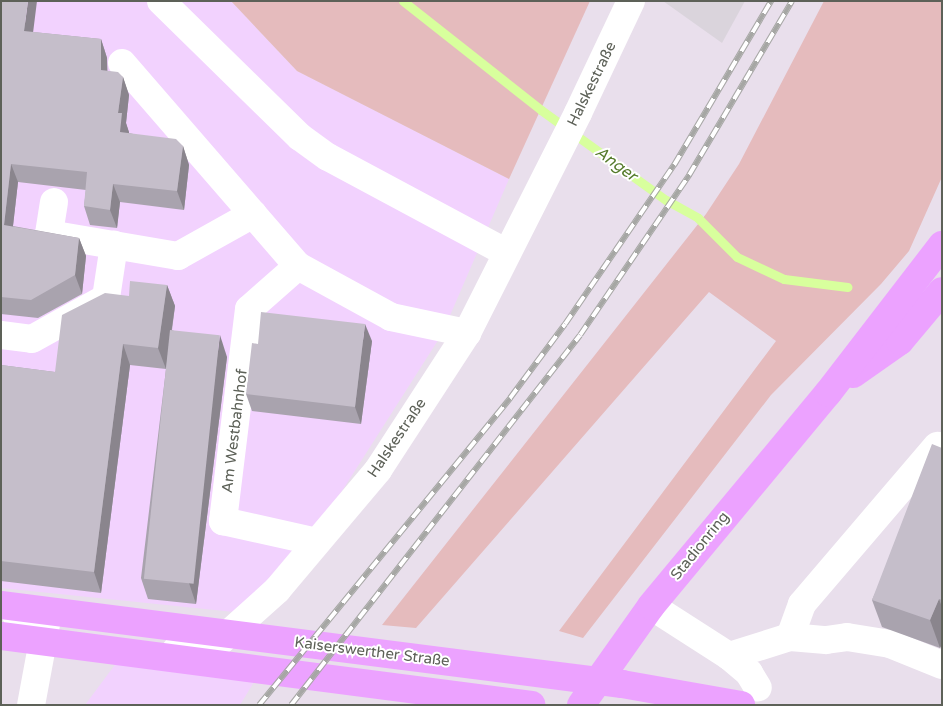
<!DOCTYPE html>
<html>
<head>
<meta charset="utf-8">
<style>
	body { margin:0 }
	#map { position:relative; width:943px; height:706px; overflow:hidden; background:#e9dfec; font-family:"Varela Round",sans-serif }
	div>[style] { position:absolute }
	.commercial>* { inset:0; background:#f2d2fe }
	.industrial>* { inset:0; background:#dad4dc }
	.green>* { inset:0; background:#e5bbbd }
	.stream>* { height:9px; margin:-4.5px; padding:0 4.5px; transform-origin:4.5px; border-radius:4.5px; background:#d8ff9d }
	.minor>* { height:28px; margin:-14px; padding:0 14px; transform-origin:14px; border-radius:14px; background:#fff }
	.major>* { height:28px; margin:-14px; padding:0 14px; transform-origin:14px; border-radius:14px; background:#eca2ff }
	.rail>* { height:5.5px; margin-top:-2.75px; transform-origin:0; background:repeating-linear-gradient(90deg,#fff 0 11px,#a6a7a4 0 22px); box-sizing:border-box; border-block:1px solid #a6a7a4 }
	.wall>* { inset:0; background:#a9a3ae }
	.shaded-wall>* { inset:0; background:#8a858d }
	.building>* { inset:0; background:#c5beca; transform-origin:0 0 }
	span { translate:-50% -50%; white-space:nowrap; text-align:center; line-height:1.15; -webkit-text-stroke:4px #fff; paint-order:stroke }
	.street-label { font-size:15px; color:#5d6158 }
	.water-label { font-size:16px; color:#567c2c; font-style:italic }
	.frame { position:absolute; inset:0; border:2px solid #5d6158; pointer-events:none }
</style>
</head>
<body>
<div id="map">
	<div class="commercial">
		<i style="clip-path:polygon(1px 1px,231px 1px,297px 71px,509px 179px,442px 334px,263px 615px,1px 588px)"></i>
		<i style="clip-path:polygon(117px 662px,254px 682px,240px 705px,85px 705px)"></i>
	</div>
	<div class="industrial">
		<i style="clip-path:polygon(663px 1px,745px 1px,722px 43px)"></i>
	</div>
	<div class="green">
		<i style="clip-path:polygon(231px 1px,590px 1px,509px 179px,297px 71px)"></i>
		<i style="clip-path:polygon(824px 1px,942px 1px,942px 177px,909px 251px,881px 284px,771px 395px,583px 638px,559px 631px,776px 341px,709px 292px,416px 628px,382px 625px,706px 214px,739px 164px)"></i>
	</div>
	<div class="stream">
		<i style="left:403px;top:1px;width:176px;rotate:38.3deg"></i>
		<i style="left:541px;top:110px;width:154px;rotate:35.8deg"></i>
		<i style="left:666px;top:200px;width:37px;rotate:29deg"></i>
		<i style="left:698px;top:218px;width:55px;rotate:45deg"></i>
		<i style="left:737px;top:257px;width:52px;rotate:25.1deg"></i>
		<i style="left:784px;top:279px;width:64px;rotate:7.2deg"></i>
	</div>
	<div class="minor">
		<i style="left:161px;top:1px;width:194px;rotate:44.4deg"></i>
		<i style="left:300px;top:137px;width:34px;rotate:36deg"></i>
		<i style="left:328px;top:157px;width:203px;rotate:28.2deg"></i>
		<i style="left:122px;top:63px;width:269px;rotate:49.1deg"></i>
		<i style="left:298px;top:266px;width:106px;rotate:28.7deg"></i>
		<i style="left:391px;top:317px;width:78px;rotate:11.9deg"></i>
		<i style="left:54px;top:202px;width:32px;rotate:99deg"></i>
		<i style="left:49px;top:234px;width:131px;rotate:9.7deg"></i>
		<i style="left:178px;top:256px;width:86px;rotate:-29.2deg"></i>
		<i style="left:298px;top:266px;width:65px;rotate:138.7deg"></i>
		<i style="left:249px;top:309px;width:214px;rotate:97deg"></i>
		<i style="left:223px;top:521px;width:96px;rotate:12.6deg"></i>
		<i style="left:1px;top:335px;width:31px;rotate:7deg"></i>
		<i style="left:32px;top:339px;width:85px;rotate:-29deg"></i>
		<i style="left:106px;top:298px;width:54px;rotate:-81.4deg"></i>
		<i style="left:651px;top:606px;width:93px;rotate:32.7deg"></i>
		<i style="left:729px;top:656px;width:64px;rotate:-17.3deg"></i>
		<i style="left:790px;top:637px;width:36px;rotate:5deg"></i>
		<i style="left:826px;top:640px;width:21px;rotate:-8deg"></i>
		<i style="left:847px;top:637px;width:44px;rotate:9.2deg"></i>
		<i style="left:890px;top:644px;width:56px;rotate:22deg"></i>
		<i style="left:16px;top:615px;width:31px;rotate:7deg"></i>
		<i style="left:47px;top:619px;width:87px;rotate:100.5deg"></i>
		<i style="left:790px;top:637px;width:35px;rotate:-70deg"></i>
		<i style="left:802px;top:604px;width:208px;rotate:-49.5deg"></i>
		<i style="left:176px;top:650px;width:30px;rotate:8deg"></i>
		<i style="left:206px;top:654px;width:96px;rotate:-42deg"></i>
		<i style="left:277px;top:590px;width:157px;rotate:-49.9deg"></i>
		<i style="left:378px;top:470px;width:163px;rotate:-57deg"></i>
		<i style="left:467px;top:333px;width:246px;rotate:-63.2deg"></i>
		<i style="left:578px;top:113px;width:124px;rotate:-64.7deg"></i>
		<i style="left:729px;top:656px;width:26px;rotate:40deg"></i>
		<i style="left:749px;top:673px;width:17px;rotate:59deg"></i>
	</div>
	<div class="major">
		<i style="left:853px;top:374px;width:57px;rotate:-35.1deg"></i>
		<i style="left:900px;top:341px;width:65px;rotate:-50deg"></i>
		<i style="left:1px;top:605px;width:626px;rotate:7.25deg"></i>
		<i style="left:622px;top:684px;width:121px;rotate:10deg"></i>
		<i style="left:1px;top:636px;width:535px;rotate:7.4deg"></i>
		<i style="left:581px;top:705px;width:121px;rotate:-54.7deg"></i>
		<i style="left:651px;top:606px;width:277px;rotate:-50.3deg"></i>
		<i style="left:828px;top:393px;width:187px;rotate:-52.4deg"></i>
	</div>
	<div class="rail">
		<i style="left:259px;top:705px;width:397px;rotate:-50.7deg"></i>
		<i style="left:510px;top:398px;width:92px;rotate:-53.4deg"></i>
		<i style="left:565px;top:324px;width:193px;rotate:-55.6deg"></i>
		<i style="left:674px;top:165px;width:191px;rotate:-59.4deg"></i>
		<i style="left:291px;top:705px;width:469px;rotate:-52deg"></i>
		<i style="left:580px;top:335px;width:194px;rotate:-55.7deg"></i>
		<i style="left:689px;top:175px;width:202px;rotate:-59.4deg"></i>
	</div>
	<div class="wall">
		<i style="clip-path:polygon(1px 1px,33px 32px,101px 39px,107px 58px,107px 71px,123px 77px,129px 95px,126px 123px,129px 133px,183px 146px,189px 165px,184px 210px,120px 202px,117px 228px,90px 225px,84px 206px,86px 190px,18px 182px,13px 226px,79px 238px,86px 256px,82px 294px,38px 318px,1px 314px)"></i>
		<i style="clip-path:polygon(167px 285px,175px 306px,172px 330px,227px 357px,196px 604px,148px 599px,141px 578px,166px 369px,130px 365px,101px 593px,1px 581px,1px 365px,55px 372px,129px 296px)"></i>
		<i style="clip-path:polygon(372px 341px,361px 424px,252px 411px,246px 394px,258px 344px)"></i>
		<i style="clip-path:polygon(942px 448px,942px 644px,940px 648px,882px 627px,872px 600px)"></i>
	</div>
	<div class="shaded-wall">
		<i style="clip-path:polygon(28px 1px,37px 1px,31px 49px,24px 31px)"></i>
		<i style="clip-path:polygon(101px 39px,107px 58px,108px 88px,101px 70px)"></i>
		<i style="clip-path:polygon(123px 77px,129px 95px,126px 123px,129px 132px,127px 150px,120px 132px,118px 113px)"></i>
		<i style="clip-path:polygon(183px 146px,189px 165px,184px 210px,177px 191px)"></i>
		<i style="clip-path:polygon(11px 164px,18px 182px,11px 243px,4px 225px)"></i>
		<i style="clip-path:polygon(113px 184px,120px 202px,117px 228px,110px 210px)"></i>
		<i style="clip-path:polygon(79px 238px,86px 256px,82px 294px,75px 275px)"></i>
		<i style="clip-path:polygon(167px 285px,175px 306px,166px 369px,158px 348px)"></i>
		<i style="clip-path:polygon(365px 324px,372px 341px,361px 424px,355px 407px)"></i>
		<i style="clip-path:polygon(220px 335px,227px 357px,196px 604px,189px 583px)"></i>
		<i style="clip-path:polygon(123px 344px,130px 365px,101px 593px,94px 572px)"></i>
		<i style="clip-path:polygon(939px 599px,942px 607px,942px 644px,940px 648px,930px 620px)"></i>
	</div>
	<div class="building">
		<i style="clip-path:polygon(1px 1px,28px 1px,24px 31px,101px 39px,101px 70px,118px 72px,123px 77px,118px 113px,122px 113px,120px 132px,176px 139px,183px 146px,177px 191px,113px 184px,110px 210px,84px 206px,87px 172px,11px 164px,4px 225px,79px 238px,75px 275px,31px 300px,1px 297px)"></i>
		<i style="clip-path:polygon(130px 281px,167px 285px,158px 348px,123px 344px,94px 572px,1px 561px,1px 365px,55px 372px,62px 315px,105px 293px,129px 296px)"></i>
		<i style="clip-path:polygon(261px 312px,365px 324px,355px 407px,246px 394px,252px 343px,258px 344px)"></i>
		<i style="left:170px;top:330px;width:50px;height:250px;rotate:6deg"></i>
		<i style="clip-path:polygon(932px 444px,942px 448px,942px 600px,939px 599px,930px 620px,872px 600px)"></i>
	</div>
	<div class="street-label">
		<span style="left:592px;top:84px;rotate:-64deg">Halskestraße</span>
		<span style="left:235px;top:431px;rotate:-83deg">Am Westbahnhof</span>
		<span style="left:397px;top:438px;rotate:-56deg">Halskestraße</span>
		<span style="left:700px;top:546px;rotate:-51deg">Stadionring</span>
		<span style="left:372px;top:652px;rotate:7deg">Kaiserswerther Straße</span>
	</div>
	<div class="water-label">
		<span style="left:616px;top:164px;rotate:36deg">Anger</span>
	</div>
	<div class="frame"></div>
</div>
</body>
</html>
